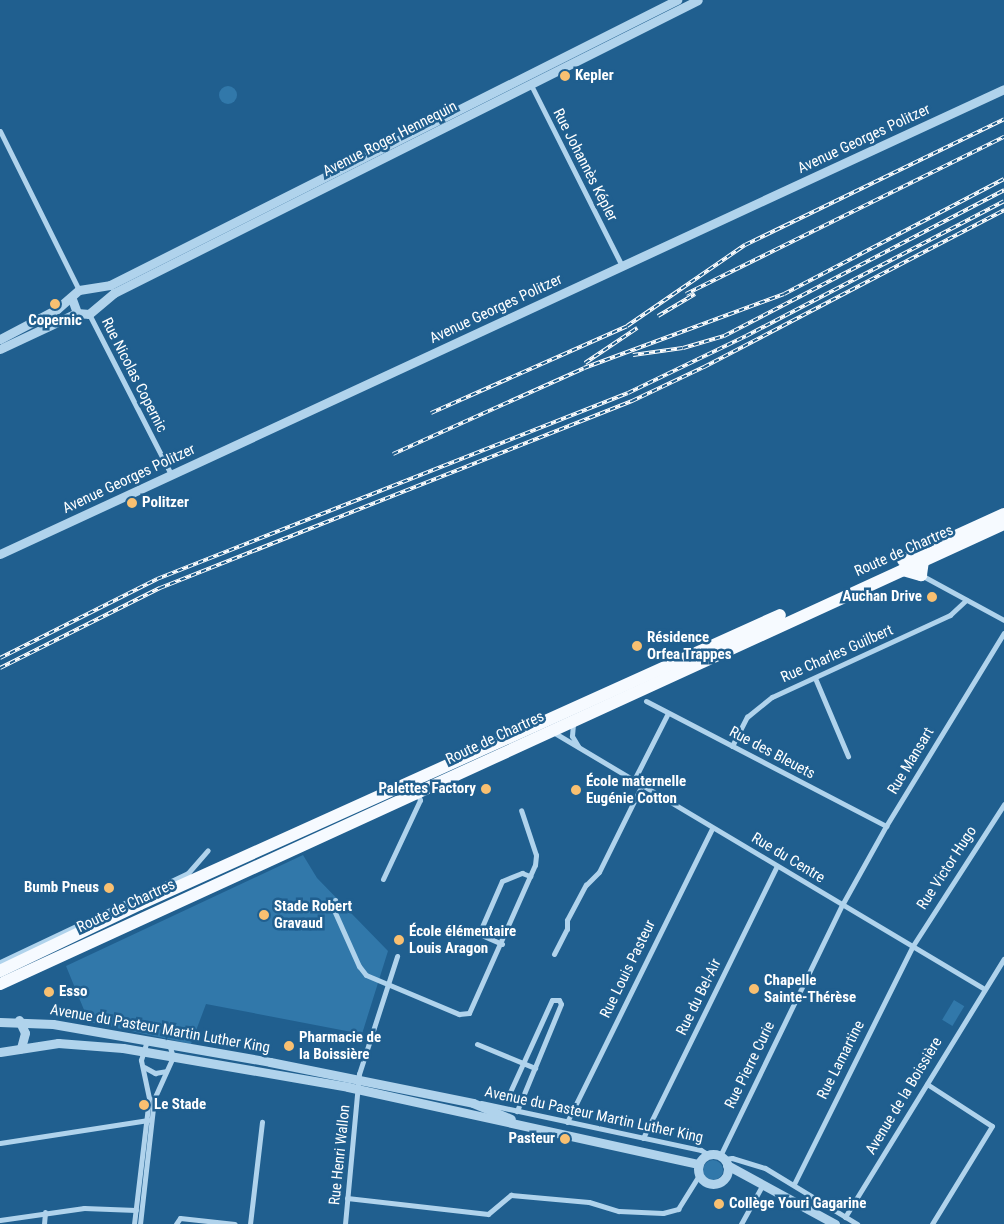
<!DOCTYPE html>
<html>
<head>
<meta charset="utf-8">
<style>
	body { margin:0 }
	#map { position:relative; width:1004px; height:1224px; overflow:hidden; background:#205f8f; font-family:"Roboto Condensed",sans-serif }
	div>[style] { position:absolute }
	.green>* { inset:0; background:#3178aa; transform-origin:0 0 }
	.round { border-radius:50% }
	.minor>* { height:5px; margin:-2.5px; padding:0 2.5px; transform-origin:2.5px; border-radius:2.5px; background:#b0d3ec }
	.tertiary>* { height:9px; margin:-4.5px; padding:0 4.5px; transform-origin:4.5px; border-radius:4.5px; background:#b0d3ec }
	.tertiary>.ring { margin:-4.5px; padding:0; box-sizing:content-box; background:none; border:9px solid #b0d3ec; border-radius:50% }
	.primary>* { height:12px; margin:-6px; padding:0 6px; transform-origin:6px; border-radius:6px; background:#f6faff }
	.rail>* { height:4px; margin-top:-2px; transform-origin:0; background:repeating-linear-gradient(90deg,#205f8f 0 5.5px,#fff 0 11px); box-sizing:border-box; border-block:1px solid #fff }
	.dots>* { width:14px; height:14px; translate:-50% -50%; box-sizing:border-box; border:2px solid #205f8f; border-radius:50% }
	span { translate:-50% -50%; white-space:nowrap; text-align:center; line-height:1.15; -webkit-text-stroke:5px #205f8f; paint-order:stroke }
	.poi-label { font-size:15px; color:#fff; font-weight:700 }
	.left { translate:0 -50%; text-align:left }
	.right { translate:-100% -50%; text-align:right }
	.street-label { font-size:15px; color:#fff }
</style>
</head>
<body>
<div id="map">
	<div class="green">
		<i class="round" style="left:219px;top:86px;width:18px;height:18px"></i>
		<i style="clip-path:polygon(303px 855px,317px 878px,388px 951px,362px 1034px,206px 1004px,191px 1044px,89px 1022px,66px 966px)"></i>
		<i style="left:954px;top:1000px;width:12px;height:23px;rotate:31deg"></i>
		<i class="round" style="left:703px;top:1160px;width:20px;height:20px"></i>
	</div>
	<div class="minor">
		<i style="left:530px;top:83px;width:205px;rotate:63.3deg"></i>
		<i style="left:0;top:131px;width:178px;rotate:63.6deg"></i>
		<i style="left:89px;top:314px;width:180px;rotate:62.9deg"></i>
		<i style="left:921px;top:575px;width:94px;rotate:28.5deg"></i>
		<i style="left:815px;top:678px;width:85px;rotate:67.1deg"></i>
		<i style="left:646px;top:701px;width:271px;rotate:27.5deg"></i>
		<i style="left:573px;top:724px;width:12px;rotate:95deg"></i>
		<i style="left:572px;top:736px;width:12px;rotate:59deg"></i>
		<i style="left:553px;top:732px;width:500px;rotate:30.77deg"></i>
		<i style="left:732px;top:746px;width:33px;rotate:-63deg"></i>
		<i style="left:747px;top:717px;width:32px;rotate:-39deg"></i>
		<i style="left:772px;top:697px;width:196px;rotate:-24.7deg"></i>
		<i style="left:950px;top:615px;width:22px;rotate:-43deg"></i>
		<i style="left:634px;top:780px;width:75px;rotate:-63.1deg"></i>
		<i style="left:383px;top:879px;width:87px;rotate:-64.9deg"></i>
		<i style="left:420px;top:800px;width:6px;rotate:-108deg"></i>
		<i style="left:335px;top:900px;width:8px;rotate:104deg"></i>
		<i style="left:333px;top:908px;width:64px;rotate:65.9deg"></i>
		<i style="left:359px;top:966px;width:11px;rotate:52deg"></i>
		<i style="left:366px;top:975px;width:101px;rotate:22.8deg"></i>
		<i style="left:459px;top:1014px;width:10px;rotate:-6deg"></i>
		<i style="left:469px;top:1013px;width:162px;rotate:-66deg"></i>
		<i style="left:535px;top:865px;width:10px;rotate:-84deg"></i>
		<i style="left:536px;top:855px;width:47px;rotate:-108.4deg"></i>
		<i style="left:502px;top:944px;width:20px;rotate:-156deg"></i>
		<i style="left:484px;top:936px;width:8px;rotate:-113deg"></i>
		<i style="left:481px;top:929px;width:52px;rotate:-66.4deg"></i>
		<i style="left:502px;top:881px;width:22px;rotate:-22deg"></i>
		<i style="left:522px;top:873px;width:9px;rotate:21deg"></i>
		<i style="left:554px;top:954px;width:28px;rotate:-63deg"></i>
		<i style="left:567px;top:929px;width:9px;rotate:-90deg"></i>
		<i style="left:567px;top:920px;width:40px;rotate:-62deg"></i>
		<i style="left:586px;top:885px;width:18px;rotate:-45deg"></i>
		<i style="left:599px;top:872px;width:97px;rotate:-63.7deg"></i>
		<i style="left:0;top:962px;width:208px;rotate:-25.3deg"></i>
		<i style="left:188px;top:873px;width:30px;rotate:-49deg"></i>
		<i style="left:477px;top:1044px;width:63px;rotate:22.5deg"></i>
		<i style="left:144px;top:1067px;width:13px;rotate:29deg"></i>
		<i style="left:155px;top:1073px;width:11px;rotate:-10deg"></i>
		<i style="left:927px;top:1084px;width:77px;rotate:32.9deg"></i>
		<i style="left:992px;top:1126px;width:115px;rotate:121.5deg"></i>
		<i style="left:510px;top:1092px;width:101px;rotate:-65.5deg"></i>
		<i style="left:552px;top:1000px;width:7px"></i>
		<i style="left:559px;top:1000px;width:4px;rotate:63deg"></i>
		<i style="left:561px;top:1004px;width:116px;rotate:112.4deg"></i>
		<i style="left:481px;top:1103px;width:225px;rotate:12.1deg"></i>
		<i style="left:701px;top:1150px;width:9px;rotate:32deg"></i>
		<i style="left:567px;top:1122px;width:328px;rotate:-63.7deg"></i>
		<i style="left:643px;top:1138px;width:303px;rotate:-63.8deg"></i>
		<i style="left:0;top:1143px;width:150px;rotate:-8.8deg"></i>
		<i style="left:720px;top:1156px;width:279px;rotate:-64.1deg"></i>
		<i style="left:842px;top:905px;width:90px;rotate:-60.9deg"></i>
		<i style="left:886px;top:826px;width:226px;rotate:-58.6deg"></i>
		<i style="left:724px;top:1159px;width:8px;rotate:-7deg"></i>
		<i style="left:732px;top:1158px;width:34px;rotate:17deg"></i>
		<i style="left:765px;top:1168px;width:108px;rotate:31.3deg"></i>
		<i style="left:794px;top:1184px;width:265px;rotate:-63.5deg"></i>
		<i style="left:912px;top:947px;width:170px;rotate:-57.2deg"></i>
		<i style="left:347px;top:1198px;width:142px;rotate:6.5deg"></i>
		<i style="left:488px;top:1214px;width:30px;rotate:-40deg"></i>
		<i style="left:511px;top:1195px;width:78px;rotate:5.1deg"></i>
		<i style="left:589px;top:1202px;width:31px;rotate:17deg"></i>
		<i style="left:619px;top:1211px;width:44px;rotate:2.6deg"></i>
		<i style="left:663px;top:1213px;width:16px;rotate:-15deg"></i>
		<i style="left:678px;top:1209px;width:39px;rotate:-58deg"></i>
		<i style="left:845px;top:1217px;width:303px;rotate:-58.4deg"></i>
		<i style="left:0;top:1220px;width:85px;rotate:-8.1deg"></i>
		<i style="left:84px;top:1208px;width:52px;rotate:2.2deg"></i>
		<i style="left:44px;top:1224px;width:12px;rotate:-85deg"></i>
		<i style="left:134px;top:1224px;width:127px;rotate:-83.2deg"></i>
		<i style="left:149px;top:1098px;width:39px;rotate:-102deg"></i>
		<i style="left:141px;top:1060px;width:21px;rotate:-73deg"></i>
		<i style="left:140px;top:1224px;width:126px;rotate:-83.6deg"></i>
		<i style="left:154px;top:1099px;width:46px;rotate:-65.7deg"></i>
		<i style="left:173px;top:1057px;width:14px;rotate:-107deg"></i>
		<i style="left:176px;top:1224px;width:7px;rotate:-56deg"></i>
		<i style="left:180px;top:1218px;width:55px;rotate:6.2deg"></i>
		<i style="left:250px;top:1224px;width:103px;rotate:-83.3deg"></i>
		<i style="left:345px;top:1224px;width:151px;rotate:-84.7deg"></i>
		<i style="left:359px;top:1074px;width:124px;rotate:-72.1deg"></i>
		<i style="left:741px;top:1224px;width:46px;rotate:-61.2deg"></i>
	</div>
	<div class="tertiary">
		<i style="left:72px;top:299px;width:15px;rotate:70deg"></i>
		<i style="left:77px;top:313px;width:12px;rotate:5deg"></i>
		<i style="left:89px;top:314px;width:33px;rotate:-40deg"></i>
		<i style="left:114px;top:293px;width:653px;rotate:-26.64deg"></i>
		<i style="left:0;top:339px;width:64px;rotate:-27.8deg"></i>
		<i style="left:57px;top:309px;width:29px;rotate:-41deg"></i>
		<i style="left:79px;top:290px;width:31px;rotate:-9deg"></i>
		<i style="left:110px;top:285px;width:635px;rotate:-26.69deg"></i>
		<i style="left:0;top:349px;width:85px;rotate:-25.1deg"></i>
		<i style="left:0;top:554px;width:1106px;rotate:-24.85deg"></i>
		<i style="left:19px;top:1020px;width:14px;rotate:65deg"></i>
		<i style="left:25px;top:1033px;width:16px;rotate:105deg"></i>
		<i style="left:0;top:1022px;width:53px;rotate:2.2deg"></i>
		<i style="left:53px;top:1024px;width:220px;rotate:9.9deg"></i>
		<i style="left:270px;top:1062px;width:207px;rotate:11.4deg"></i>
		<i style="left:473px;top:1103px;width:41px;rotate:22.8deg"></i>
		<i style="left:0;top:1052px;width:59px;rotate:-8.8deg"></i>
		<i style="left:58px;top:1043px;width:65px;rotate:4.4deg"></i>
		<i style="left:123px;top:1048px;width:228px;rotate:9.8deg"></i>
		<i style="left:348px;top:1087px;width:359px;rotate:12.4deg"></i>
		<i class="ring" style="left:698px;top:1154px;width:21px;height:21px"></i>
		<i style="left:727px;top:1165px;width:123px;rotate:28.6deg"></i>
	</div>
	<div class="primary">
		<i style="left:903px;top:560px;width:111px;rotate:-24.5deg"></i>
		<i style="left:903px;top:570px;width:19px;rotate:16deg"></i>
		<i style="left:921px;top:575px;width:14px;rotate:-82deg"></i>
		<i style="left:0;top:971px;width:155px;rotate:-25.6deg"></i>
		<i style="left:140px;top:904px;width:702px;rotate:-24.3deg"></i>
		<i style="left:0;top:984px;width:1104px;rotate:-24.62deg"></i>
	</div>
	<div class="rail">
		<i style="left:686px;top:294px;width:355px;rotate:-26.3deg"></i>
		<i style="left:658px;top:316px;width:43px;rotate:-30.7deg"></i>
		<i style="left:633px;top:355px;width:50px;rotate:-8deg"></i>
		<i style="left:683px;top:348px;width:43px;rotate:-16.3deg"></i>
		<i style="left:724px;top:336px;width:316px;rotate:-27.5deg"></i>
		<i style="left:585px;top:363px;width:63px;rotate:-33.9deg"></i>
		<i style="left:431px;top:413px;width:214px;rotate:-23.9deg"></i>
		<i style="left:627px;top:326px;width:143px;rotate:-34.5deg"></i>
		<i style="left:745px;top:245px;width:288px;rotate:-25.9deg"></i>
		<i style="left:393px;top:454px;width:209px;rotate:-24.2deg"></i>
		<i style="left:584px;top:368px;width:213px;rotate:-20.3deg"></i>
		<i style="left:784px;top:294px;width:248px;rotate:-27.6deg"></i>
		<i style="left:0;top:658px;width:176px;rotate:-26.7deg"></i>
		<i style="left:157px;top:579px;width:506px;rotate:-21.55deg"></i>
		<i style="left:628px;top:393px;width:131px;rotate:-25.8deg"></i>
		<i style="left:746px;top:336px;width:291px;rotate:-27.6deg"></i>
		<i style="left:0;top:668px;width:179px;rotate:-26.6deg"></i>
		<i style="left:160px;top:588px;width:508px;rotate:-21.61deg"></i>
		<i style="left:632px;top:401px;width:80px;rotate:-25.3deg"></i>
		<i style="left:704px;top:367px;width:339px;rotate:-27.6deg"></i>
	</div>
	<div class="dots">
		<i style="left:565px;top:76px;background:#f9c071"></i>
		<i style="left:55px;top:304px;background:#f9c071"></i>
		<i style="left:132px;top:503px;background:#f9c071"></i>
		<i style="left:932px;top:597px;background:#f9c071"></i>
		<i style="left:637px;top:646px;background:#f9c071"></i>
		<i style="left:486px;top:789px;background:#f9c071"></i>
		<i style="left:576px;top:790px;background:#f9c071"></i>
		<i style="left:109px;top:888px;background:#f9c071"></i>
		<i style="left:264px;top:915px;background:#f9c071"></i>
		<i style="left:399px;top:940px;background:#f9c071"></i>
		<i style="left:754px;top:989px;background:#f9c071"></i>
		<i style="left:49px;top:992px;background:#f9c071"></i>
		<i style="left:289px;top:1046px;background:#f9c071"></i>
		<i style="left:144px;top:1105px;background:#f9c071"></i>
		<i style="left:565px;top:1139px;background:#f9c071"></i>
		<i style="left:719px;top:1204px;background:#f9c071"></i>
	</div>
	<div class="poi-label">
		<span class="left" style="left:575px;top:76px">Kepler</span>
		<span style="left:55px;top:321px">Copernic</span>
		<span class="left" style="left:142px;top:503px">Politzer</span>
		<span class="right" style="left:922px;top:597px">Auchan Drive</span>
		<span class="left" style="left:647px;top:646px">Résidence<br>Orfea Trappes</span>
		<span class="left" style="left:586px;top:790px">École maternelle<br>Eugénie Cotton</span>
		<span class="right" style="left:476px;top:789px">Palettes Factory</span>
		<span class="right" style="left:99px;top:888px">Bumb Pneus</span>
		<span class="left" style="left:274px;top:915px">Stade Robert<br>Gravaud</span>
		<span class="left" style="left:409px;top:940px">École élémentaire<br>Louis Aragon</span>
		<span class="left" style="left:764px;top:989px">Chapelle<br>Sainte-Thérèse</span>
		<span class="left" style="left:59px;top:992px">Esso</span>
		<span class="left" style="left:299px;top:1046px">Pharmacie de<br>la Boissière</span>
		<span class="left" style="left:154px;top:1105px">Le Stade</span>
		<span class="right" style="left:555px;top:1139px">Pasteur</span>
		<span class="left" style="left:729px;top:1204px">Collège Youri Gagarine</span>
	</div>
	<div class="street-label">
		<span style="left:390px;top:139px;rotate:-27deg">Avenue Roger Hennequin</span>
		<span style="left:864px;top:139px;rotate:-25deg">Avenue Georges Politzer</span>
		<span style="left:585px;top:165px;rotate:63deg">Rue Johannès Képler</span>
		<span style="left:496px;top:309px;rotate:-25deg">Avenue Georges Politzer</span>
		<span style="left:134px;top:375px;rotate:63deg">Rue Nicolas Copernic</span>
		<span style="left:129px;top:479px;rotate:-25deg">Avenue Georges Politzer</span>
		<span style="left:904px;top:551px;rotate:-24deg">Route de Chartres</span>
		<span style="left:837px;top:654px;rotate:-24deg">Rue Charles Guilbert</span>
		<span style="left:495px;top:738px;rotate:-25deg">Route de Chartres</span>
		<span style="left:772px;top:753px;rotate:28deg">Rue des Bleuets</span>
		<span style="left:911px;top:761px;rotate:-59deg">Rue Mansart</span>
		<span style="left:788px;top:858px;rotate:31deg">Rue du Centre</span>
		<span style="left:947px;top:868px;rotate:-57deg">Rue Victor Hugo</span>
		<span style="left:126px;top:906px;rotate:-25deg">Route de Chartres</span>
		<span style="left:628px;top:969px;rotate:-64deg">Rue Louis Pasteur</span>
		<span style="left:699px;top:997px;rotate:-64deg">Rue du Bel-Air</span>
		<span style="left:160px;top:1029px;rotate:10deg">Avenue du Pasteur Martin Luther King</span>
		<span style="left:841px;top:1060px;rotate:-63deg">Rue Lamartine</span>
		<span style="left:750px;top:1065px;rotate:-64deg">Rue Pierre Curie</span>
		<span style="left:904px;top:1096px;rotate:-59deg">Avenue de la Boissière</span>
		<span style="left:594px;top:1115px;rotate:12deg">Avenue du Pasteur Martin Luther King</span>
		<span style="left:340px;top:1155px;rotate:-84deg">Rue Henri Wallon</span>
	</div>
</div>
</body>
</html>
